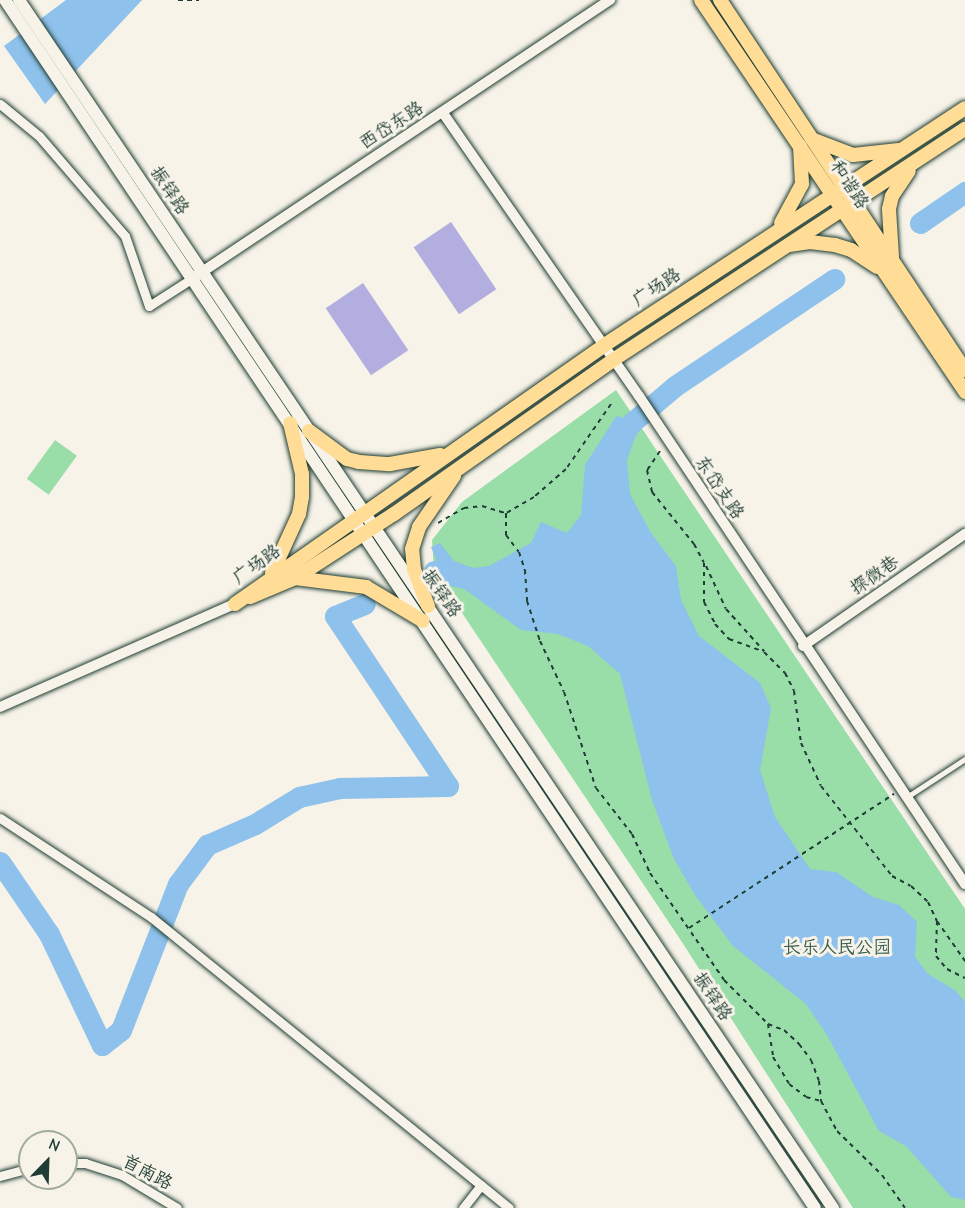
<!DOCTYPE html>
<html>
<head>
<meta charset="utf-8">
<style>
	body { margin:0 }
	#map { position:relative; width:965px; height:1208px; overflow:hidden; background:#f7f3e8; font-family:"Comic Neue","LXGW WenKai TC",sans-serif }
	div>[style] { position:absolute }
	.green>* { inset:0; background:#99dda9; transform-origin:0 0 }
	.water>* { inset:0; background:#8ec1eb }
	.river>* { height:21px; margin:-10.5px; padding:0 10.5px; transform-origin:10.5px; border-radius:10.5px; background:#8ec1eb }
	.building>* { inset:0; background:#b2afe0; transform-origin:0 0 }
	.path>* { height:2px; margin-top:-1px; transform-origin:0; background:repeating-linear-gradient(90deg,#1f3d34 0 4.5px,transparent 0 9px) }
	.roads { filter:drop-shadow(0 0 2px #1f3d34) drop-shadow(0 0 2px #1f3d34) }
	.service>* { height:4.5px; margin:-2.25px; padding:0 2.25px; transform-origin:2.25px; border-radius:2.25px; background:#f7f3e8 }
	.minor>* { height:9px; margin:-4.5px; padding:0 4.5px; transform-origin:4.5px; border-radius:4.5px; background:#f7f3e8 }
	.tertiary>* { height:10px; margin:-5px; padding:0 5px; transform-origin:5px; border-radius:5px; background:#f7f3e8 }
	.secondary>* { height:12px; margin:-6px; padding:0 6px; transform-origin:6px; border-radius:6px; background:#f7f3e8 }
	.primary>* { height:14px; margin:-7px; padding:0 7px; transform-origin:7px; border-radius:7px; background:#ffdd96 }
	span { translate:-50% -50%; white-space:nowrap; text-align:center; line-height:1.15; -webkit-text-stroke:6px #f7f3e8; paint-order:stroke }
	.street-label { font-size:18px; color:#1f3d34 }
	.park-label { font-size:18px; color:#375d4b }
	.north { position:absolute; left:18px; top:1130px; width:60px; height:60px; box-sizing:border-box; background:#f7f3e8; border:2px solid #a1aaa0; border-radius:50%; rotate:23deg; font-size:16px; font-weight:700; line-height:24px; text-align:center; color:#1f3d34 }
	.north::after { content:''; display:block; margin:auto; width:21px; height:27px; background:#1f3d34; clip-path:polygon(50% 0,100% 100%,50% 72%,0 100%) }
</style>
</head>
<body>
<div id="map">
	<div class="green">
		<i style="clip-path:polygon(616px 390px,965px 909px,965px 1208px,853px 1208px,678px 936px,434px 571px,432px 540px,462px 502px)"></i>
		<i style="left:55px;top:440px;width:27px;height:48px;rotate:36deg"></i>
	</div>
	<div class="water">
		<i style="clip-path:polygon(66px 0,142px 0,45px 104px,4px 46px)"></i>
		<i style="clip-path:polygon(617px 415px,638px 429px,627px 460px,630px 494px,651px 533px,676px 566px,681px 600px,699px 636px,760px 683px,771px 708px,760px 770px,775px 817px,810px 869px,836px 872px,873px 897px,899px 905px,917px 922px,915px 957px,928px 974px,956px 991px,965px 1002px,965px 1200px,951px 1197px,906px 1146px,879px 1131px,827px 1035px,806px 1004px,733px 946px,695px 895px,674px 859px,652px 800px,620px 674px,588px 646px,558px 634px,521px 630px,442px 573px,431px 547px,440px 543px,454px 561px,473px 568px,489px 566px,531px 543px,541px 522px,567px 533px,581px 515px,585px 465px)"></i>
	</div>
	<div class="river">
		<i style="left:920px;top:223px;width:55px;rotate:-34.6deg"></i>
		<i style="left:617px;top:448px;width:26px;rotate:-62deg"></i>
		<i style="left:629px;top:425px;width:60px;rotate:-40.3deg"></i>
		<i style="left:675px;top:386px;width:192px;rotate:-33.9deg"></i>
		<i style="left:434px;top:571px;width:37px;rotate:13deg"></i>
		<i style="left:0;top:862px;width:87px;rotate:55.8deg"></i>
		<i style="left:49px;top:934px;width:123px;rotate:64.5deg"></i>
		<i style="left:102px;top:1045px;width:24px;rotate:-38deg"></i>
		<i style="left:121px;top:1030px;width:157px;rotate:-68.7deg"></i>
		<i style="left:178px;top:884px;width:49px;rotate:-53.4deg"></i>
		<i style="left:207px;top:845px;width:52px;rotate:-23.6deg"></i>
		<i style="left:255px;top:824px;width:52px;rotate:-31.5deg"></i>
		<i style="left:299px;top:797px;width:42px;rotate:-12.4deg"></i>
		<i style="left:340px;top:788px;width:108px;rotate:-1.1deg"></i>
		<i style="left:448px;top:786px;width:204px;rotate:-123.6deg"></i>
		<i style="left:335px;top:616px;width:32px;rotate:-22deg"></i>
	</div>
	<div class="building">
		<i style="left:451px;top:222px;width:81px;height:45px;rotate:56deg"></i>
		<i style="left:363px;top:283px;width:81px;height:45px;rotate:56deg"></i>
	</div>
	<div class="path">
		<i style="left:178px;top:0;width:21px"></i>
		<i style="left:611px;top:404px;width:79px;rotate:124.7deg"></i>
		<i style="left:566px;top:469px;width:43px;rotate:138.8deg"></i>
		<i style="left:534px;top:497px;width:32px;rotate:150deg"></i>
		<i style="left:506px;top:513px;width:22px;rotate:90deg"></i>
		<i style="left:506px;top:535px;width:21px;rotate:53deg"></i>
		<i style="left:519px;top:552px;width:19px;rotate:72deg"></i>
		<i style="left:525px;top:570px;width:31px;rotate:86deg"></i>
		<i style="left:527px;top:601px;width:42px;rotate:72deg"></i>
		<i style="left:540px;top:641px;width:56px;rotate:64.8deg"></i>
		<i style="left:564px;top:692px;width:101px;rotate:71.6deg"></i>
		<i style="left:596px;top:788px;width:58px;rotate:52deg"></i>
		<i style="left:632px;top:834px;width:43px;rotate:65.2deg"></i>
		<i style="left:650px;top:873px;width:130px;rotate:55.3deg"></i>
		<i style="left:724px;top:980px;width:62px;rotate:45deg"></i>
		<i style="left:768px;top:1024px;width:17px;rotate:21deg"></i>
		<i style="left:784px;top:1030px;width:21px;rotate:43deg"></i>
		<i style="left:799px;top:1044px;width:20px;rotate:53deg"></i>
		<i style="left:811px;top:1060px;width:22px;rotate:69deg"></i>
		<i style="left:819px;top:1081px;width:20px;rotate:84deg"></i>
		<i style="left:821px;top:1101px;width:34px;rotate:62deg"></i>
		<i style="left:837px;top:1131px;width:63px;rotate:44.4deg"></i>
		<i style="left:882px;top:1175px;width:40px;rotate:55.1deg"></i>
		<i style="left:660px;top:451px;width:23px;rotate:124deg"></i>
		<i style="left:647px;top:470px;width:23px;rotate:77deg"></i>
		<i style="left:652px;top:492px;width:67px;rotate:51.1deg"></i>
		<i style="left:694px;top:544px;width:21px;rotate:62deg"></i>
		<i style="left:704px;top:563px;width:39px;rotate:90deg"></i>
		<i style="left:704px;top:602px;width:25px;rotate:63deg"></i>
		<i style="left:715px;top:624px;width:21px;rotate:47deg"></i>
		<i style="left:729px;top:639px;width:37px;rotate:20deg"></i>
		<i style="left:764px;top:652px;width:30px;rotate:45deg"></i>
		<i style="left:785px;top:673px;width:20px;rotate:63deg"></i>
		<i style="left:794px;top:691px;width:52px;rotate:82.3deg"></i>
		<i style="left:801px;top:743px;width:47px;rotate:65.1deg"></i>
		<i style="left:821px;top:786px;width:115px;rotate:51.7deg"></i>
		<i style="left:892px;top:876px;width:21px;rotate:28deg"></i>
		<i style="left:911px;top:886px;width:23px;rotate:43deg"></i>
		<i style="left:928px;top:902px;width:21px;rotate:65deg"></i>
		<i style="left:937px;top:921px;width:35px;rotate:92deg"></i>
		<i style="left:936px;top:956px;width:17px;rotate:50deg"></i>
		<i style="left:947px;top:969px;width:20px;rotate:27deg"></i>
		<i style="left:438px;top:523px;width:30px;rotate:-30deg"></i>
		<i style="left:464px;top:508px;width:18px;rotate:-6deg"></i>
		<i style="left:482px;top:506px;width:24px;rotate:17deg"></i>
		<i style="left:706px;top:566px;width:47px;rotate:65.1deg"></i>
		<i style="left:726px;top:609px;width:57px;rotate:47.9deg"></i>
		<i style="left:937px;top:921px;width:49px;rotate:55deg"></i>
		<i style="left:689px;top:928px;width:245px;rotate:-33.2deg"></i>
		<i style="left:768px;top:1024px;width:33px;rotate:81deg"></i>
		<i style="left:773px;top:1057px;width:31px;rotate:59deg"></i>
		<i style="left:789px;top:1084px;width:21px;rotate:37deg"></i>
		<i style="left:806px;top:1097px;width:16px;rotate:15deg"></i>
	</div>
	<div class="roads">
		<div class="service">
			<i style="left:907px;top:797px;width:69px;rotate:-33.2deg"></i>
		</div>
		<div class="minor">
			<i style="left:0;top:104px;width:50px;rotate:39.4deg"></i>
			<i style="left:39px;top:136px;width:132px;rotate:49.3deg"></i>
			<i style="left:125px;top:236px;width:74px;rotate:71.1deg"></i>
			<i style="left:149px;top:306px;width:50px;rotate:-32.7deg"></i>
			<i style="left:0;top:818px;width:181px;rotate:33.3deg"></i>
			<i style="left:151px;top:917px;width:461px;rotate:39.1deg"></i>
			<i style="left:66px;top:1163px;width:19px"></i>
			<i style="left:85px;top:1163px;width:39px;rotate:18deg"></i>
			<i style="left:122px;top:1175px;width:64px;rotate:31deg"></i>
			<i style="left:0;top:1176px;width:31px;rotate:-15deg"></i>
			<i style="left:463px;top:1208px;width:29px;rotate:-52deg"></i>
		</div>
		<div class="tertiary">
			<i style="left:443px;top:113px;width:344px;rotate:55.3deg"></i>
			<i style="left:639px;top:396px;width:587px;rotate:56.26deg"></i>
			<i style="left:196px;top:276px;width:498px;rotate:-33.7deg"></i>
			<i style="left:803px;top:646px;width:197px;rotate:-34.7deg"></i>
			<i style="left:0;top:707px;width:257px;rotate:-23.7deg"></i>
		</div>
		<div class="secondary">
			<i style="left:5px;top:0;width:1454px;rotate:56.16deg"></i>
			<i style="left:19px;top:0;width:1457px;rotate:56.03deg"></i>
		</div>
		<div class="primary">
			<i style="left:701px;top:0;width:473px;rotate:56deg"></i>
			<i style="left:720px;top:0;width:444px;rotate:56.5deg"></i>
			<i style="left:814px;top:140px;width:42px;rotate:21deg"></i>
			<i style="left:853px;top:155px;width:46px;rotate:-6.2deg"></i>
			<i style="left:781px;top:223px;width:44px;rotate:-61.7deg"></i>
			<i style="left:802px;top:184px;width:38px;rotate:-93deg"></i>
			<i style="left:789px;top:245px;width:21px;rotate:-8deg"></i>
			<i style="left:810px;top:242px;width:25px;rotate:7deg"></i>
			<i style="left:835px;top:245px;width:17px;rotate:17deg"></i>
			<i style="left:851px;top:250px;width:31px;rotate:33deg"></i>
			<i style="left:892px;top:257px;width:48px;rotate:-93.6deg"></i>
			<i style="left:889px;top:209px;width:13px;rotate:-77deg"></i>
			<i style="left:892px;top:196px;width:30px;rotate:-56deg"></i>
			<i style="left:309px;top:431px;width:47px;rotate:36.4deg"></i>
			<i style="left:347px;top:459px;width:12px;rotate:14deg"></i>
			<i style="left:359px;top:462px;width:31px;rotate:4deg"></i>
			<i style="left:390px;top:464px;width:51px;rotate:-10.2deg"></i>
			<i style="left:272px;top:573px;width:65px;rotate:-65.4deg"></i>
			<i style="left:299px;top:514px;width:17px;rotate:-80deg"></i>
			<i style="left:302px;top:497px;width:23px;rotate:-90deg"></i>
			<i style="left:302px;top:474px;width:52px;rotate:-103.2deg"></i>
			<i style="left:295px;top:578px;width:72px;rotate:7.2deg"></i>
			<i style="left:366px;top:587px;width:66px;rotate:30.8deg"></i>
			<i style="left:250px;top:597px;width:49px;rotate:-22.9deg"></i>
			<i style="left:295px;top:578px;width:118px;rotate:-32.9deg"></i>
			<i style="left:394px;top:514px;width:268px;rotate:-35.1deg"></i>
			<i style="left:613px;top:360px;width:421px;rotate:-33.3deg"></i>
			<i style="left:235px;top:604px;width:449px;rotate:-35deg"></i>
			<i style="left:603px;top:346px;width:433px;rotate:-33.3deg"></i>
			<i style="left:428px;top:606px;width:39px;rotate:-111deg"></i>
			<i style="left:414px;top:570px;width:21px;rotate:-95deg"></i>
			<i style="left:412px;top:549px;width:23px;rotate:-72deg"></i>
			<i style="left:419px;top:527px;width:62px;rotate:-55.5deg"></i>
		</div>
	</div>
	<div class="street-label">
		<span style="left:392px;top:126px;rotate:-33deg">西岱东路</span>
		<span style="left:849px;top:185px;rotate:57deg">和谐路</span>
		<span style="left:169px;top:191px;rotate:56deg">振铎路</span>
		<span style="left:657px;top:288px;rotate:-34deg">广场路</span>
		<span style="left:719px;top:488px;rotate:56deg">东岱支路</span>
		<span style="left:257px;top:565px;rotate:-36deg">广场路</span>
		<span style="left:875px;top:576px;rotate:-35deg">探微巷</span>
		<span style="left:441px;top:594px;rotate:55deg">振铎路</span>
		<span style="left:712px;top:997px;rotate:56deg">振铎路</span>
		<span style="left:147px;top:1173px;rotate:28deg">首南路</span>
	</div>
	<div class="park-label">
		<span style="left:837px;top:948px">长乐人民公园</span>
	</div>
	<div class="north">N</div>
</div>
</body>
</html>
